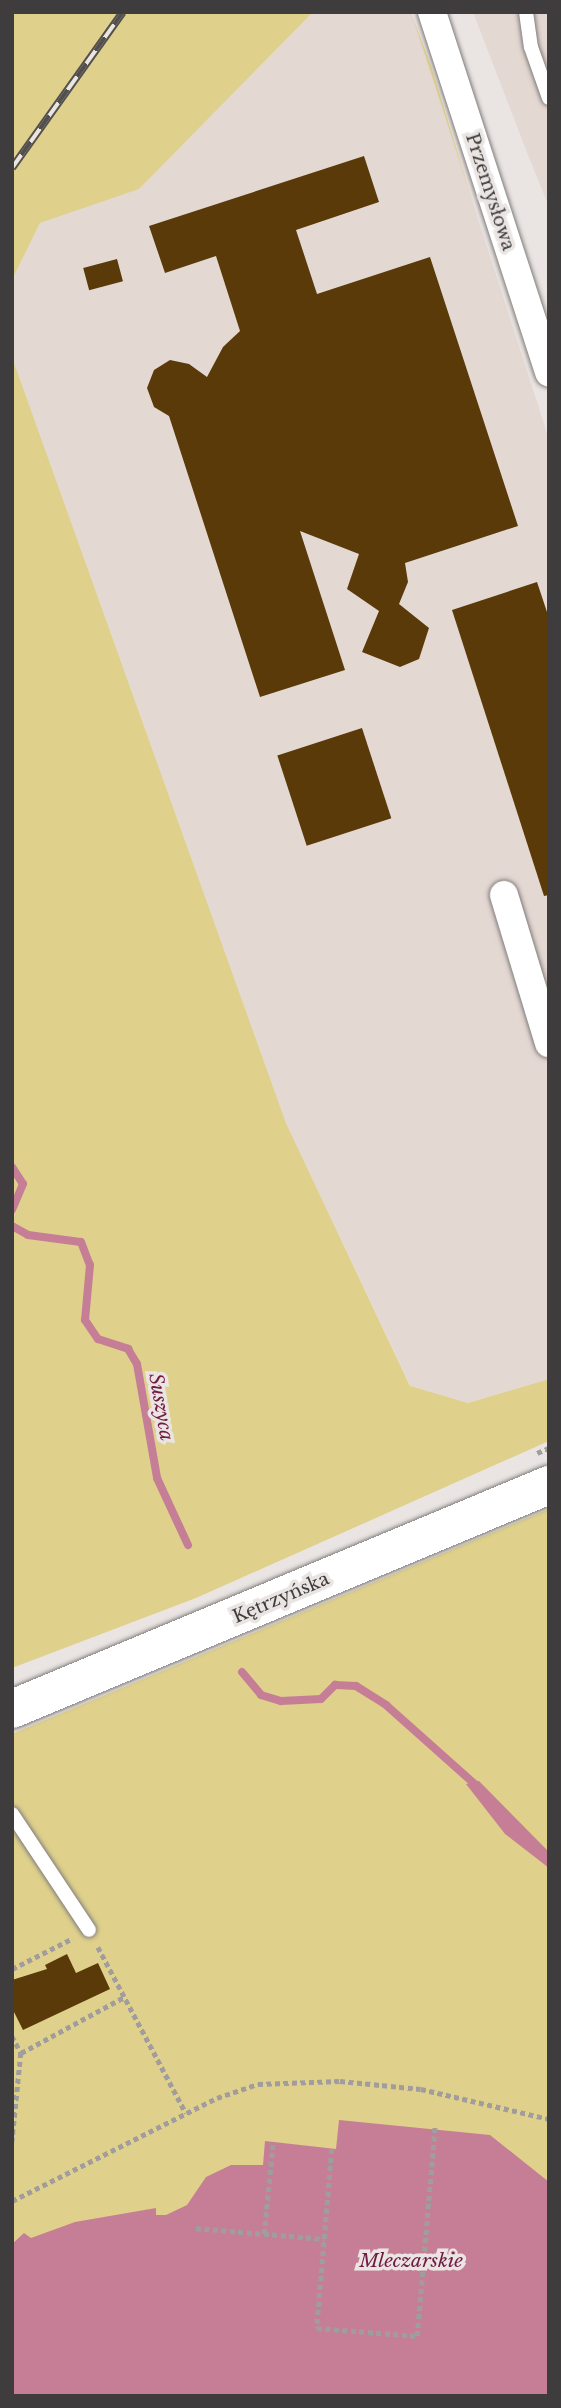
<!DOCTYPE html>
<html>
<head>
<meta charset="utf-8">
<style>
	body { margin:0 }
	#map { position:relative; width:561px; height:2408px; overflow:hidden; background:#eae5e3; font-family:"Libre Baskerville",serif }
	div>[style] { position:absolute }
	.built>* { inset:0; background:#e4d8d3 }
	.green>* { inset:0; background:#dfd18c }
	.water>* { inset:0; background:#c67e97 }
	.stream>* { height:8px; margin:-4px; padding:0 4px; transform-origin:4px; border-radius:4px; background:#c67e97 }
	.building>* { inset:0; background:#5a3a08; transform-origin:0 0 }
	.path>* { height:4.5px; margin-top:-2.25px; transform-origin:0; background:repeating-linear-gradient(90deg,#a09d9c 0 5px,transparent 0 8.5px) }
	.roads { filter:drop-shadow(0 0 2px #807d7b) drop-shadow(0 0 2px #807d7b) }
	.lane>* { height:14px; margin:-7px; padding:0 7px; transform-origin:7px; border-radius:7px; background:#fff }
	.street>* { height:28px; margin:-14px; padding:0 14px; transform-origin:14px; border-radius:14px; background:#fff }
	.secondary>* { height:38px; margin:-19px; padding:0 19px; transform-origin:19px; border-radius:19px; background:#fff }
	.rail>* { height:8px; margin-top:-4px; transform-origin:0; background:repeating-linear-gradient(90deg,#eae5e3 0 16px,#52504f 0 32px); box-sizing:border-box; border-block:2px solid #52504f }
	span { translate:-50% -50%; white-space:nowrap; text-align:center; line-height:1.15; -webkit-text-stroke:7px #eae5e3; paint-order:stroke }
	.street-label { font-size:18px; color:#3e3c3c }
	.water-label { font-size:19px; color:#711b42; font-style:italic }
	.frame { position:absolute; inset:0; border:14px solid #3e3c3c; pointer-events:none }
</style>
</head>
<body>
<div id="map">
	<div class="built">
		<i style="clip-path:polygon(313px 12px,411px 12px,549px 439px,549px 1379px,468px 1403px,411px 1387px,286px 1123px,12px 357px,12px 280px,40px 223px,139px 188px)"></i>
		<i style="clip-path:polygon(473px 12px,549px 12px,549px 207px,528px 155px)"></i>
	</div>
	<div class="green">
		<i style="clip-path:polygon(12px 12px,313px 12px,139px 189px,40px 223px,12px 280px)"></i>
		<i style="clip-path:polygon(411px 12px,431px 66px,475px 209px)"></i>
		<i style="clip-path:polygon(12px 357px,286px 1123px,410px 1386px,468px 1403px,549px 1379px,549px 1441px,196px 1598px,12px 1668px)"></i>
		<i style="clip-path:polygon(549px 1509px,549px 2396px,12px 2396px,12px 1734px)"></i>
	</div>
	<div class="water">
		<i style="clip-path:polygon(479px 1781px,549px 1852px,549px 1868px,505px 1834px,466px 1784px)"></i>
		<i style="clip-path:polygon(339px 2120px,490px 2135px,549px 2182px,549px 2396px,12px 2396px,12px 2244px,24px 2233px,31px 2238px,75px 2222px,156px 2208px,156px 2215px,166px 2215px,187px 2205px,206px 2177px,231px 2165px,263px 2165px,265px 2141px,336px 2149px)"></i>
	</div>
	<div class="stream">
		<i style="left:12px;top:1167px;width:20px;rotate:57deg"></i>
		<i style="left:23px;top:1184px;width:28px;rotate:113deg"></i>
		<i style="left:12px;top:1226px;width:18px;rotate:29deg"></i>
		<i style="left:28px;top:1235px;width:53px;rotate:7.5deg"></i>
		<i style="left:81px;top:1242px;width:25px;rotate:69deg"></i>
		<i style="left:90px;top:1265px;width:55px;rotate:95.2deg"></i>
		<i style="left:85px;top:1320px;width:23px;rotate:56deg"></i>
		<i style="left:98px;top:1339px;width:32px;rotate:18deg"></i>
		<i style="left:128px;top:1349px;width:17px;rotate:59deg"></i>
		<i style="left:137px;top:1364px;width:116px;rotate:80deg"></i>
		<i style="left:157px;top:1478px;width:74px;rotate:65.2deg"></i>
		<i style="left:242px;top:1672px;width:30px;rotate:50deg"></i>
		<i style="left:261px;top:1695px;width:21px;rotate:17deg"></i>
		<i style="left:281px;top:1701px;width:40px;rotate:-2.9deg"></i>
		<i style="left:321px;top:1699px;width:20px;rotate:-45deg"></i>
		<i style="left:335px;top:1685px;width:21px;rotate:3deg"></i>
		<i style="left:356px;top:1686px;width:36px;rotate:32deg"></i>
		<i style="left:386px;top:1705px;width:125px;rotate:41.7deg"></i>
	</div>
	<div class="building">
		<i style="clip-path:polygon(364px 156px,379px 202px,296px 230px,317px 294px,430px 257px,518px 526px,405px 563px,408px 582px,399px 604px,429px 628px,419px 659px,400px 667px,362px 652px,379px 611px,347px 589px,359px 554px,300px 531px,345px 670px,260px 697px,169px 416px,154px 407px,147px 388px,154px 370px,170px 360px,189px 364px,207px 377px,223px 347px,240px 331px,216px 256px,165px 273px,149px 226px)"></i>
		<i style="left:117px;top:259px;width:23px;height:35px;rotate:75deg"></i>
		<i style="clip-path:polygon(537px 582px,549px 618px,549px 895px,544px 896px,452px 610px)"></i>
		<i style="left:362px;top:728px;width:95px;height:89px;rotate:72deg"></i>
		<i style="clip-path:polygon(67px 1954px,76px 1973px,98px 1963px,110px 1989px,23px 2030px,12px 2008px,12px 1980px,47px 1969px,45px 1965px)"></i>
	</div>
	<div class="path">
		<i style="left:537px;top:1453px;width:13px;rotate:-23deg"></i>
		<i style="left:98px;top:1947px;width:188px;rotate:62.1deg"></i>
		<i style="left:12px;top:1969px;width:68px;rotate:-26.9deg"></i>
		<i style="left:12px;top:2036px;width:19px;rotate:62deg"></i>
		<i style="left:21px;top:2053px;width:90px;rotate:95.7deg"></i>
		<i style="left:21px;top:2053px;width:119px;rotate:-28.5deg"></i>
		<i style="left:332px;top:2149px;width:180px;rotate:94.8deg"></i>
		<i style="left:317px;top:2328px;width:100px;rotate:4.6deg"></i>
		<i style="left:417px;top:2336px;width:209px;rotate:-85.1deg"></i>
		<i style="left:12px;top:2201px;width:229px;rotate:-26.7deg"></i>
		<i style="left:217px;top:2098px;width:43px;rotate:-18.9deg"></i>
		<i style="left:258px;top:2084px;width:82px;rotate:-2.1deg"></i>
		<i style="left:340px;top:2081px;width:81px;rotate:5.6deg"></i>
		<i style="left:421px;top:2089px;width:131px;rotate:13.2deg"></i>
		<i style="left:196px;top:2228px;width:129px;rotate:4.9deg"></i>
		<i style="left:264px;top:2234px;width:92px;rotate:-84.4deg"></i>
	</div>
	<div class="roads">
		<div class="lane">
			<i style="left:526px;top:12px;width:35px;rotate:82deg"></i>
			<i style="left:531px;top:47px;width:54px;rotate:70.6deg"></i>
			<i style="left:12px;top:1814px;width:139px;rotate:56.4deg"></i>
		</div>
		<div class="street">
			<i style="left:432px;top:12px;width:379px;rotate:72deg"></i>
			<i style="left:504px;top:895px;width:155px;rotate:73.1deg"></i>
		</div>
		<div class="secondary">
			<i style="left:12px;top:1709px;width:582px;rotate:-22.64deg"></i>
		</div>
	</div>
	<div class="rail">
		<i style="left:12px;top:168px;width:191px;rotate:-54.6deg"></i>
	</div>
	<div class="street-label">
		<span style="left:490px;top:192px;rotate:72deg">Przemysłowa</span>
		<span style="left:281px;top:1598px;rotate:-23deg">Kętrzyńska</span>
	</div>
	<div class="water-label">
		<span style="left:161px;top:1407px;rotate:80deg">Suszyca</span>
		<span style="left:411px;top:2261px">Mleczarskie</span>
	</div>
	<div class="frame"></div>
</div>
</body>
</html>
